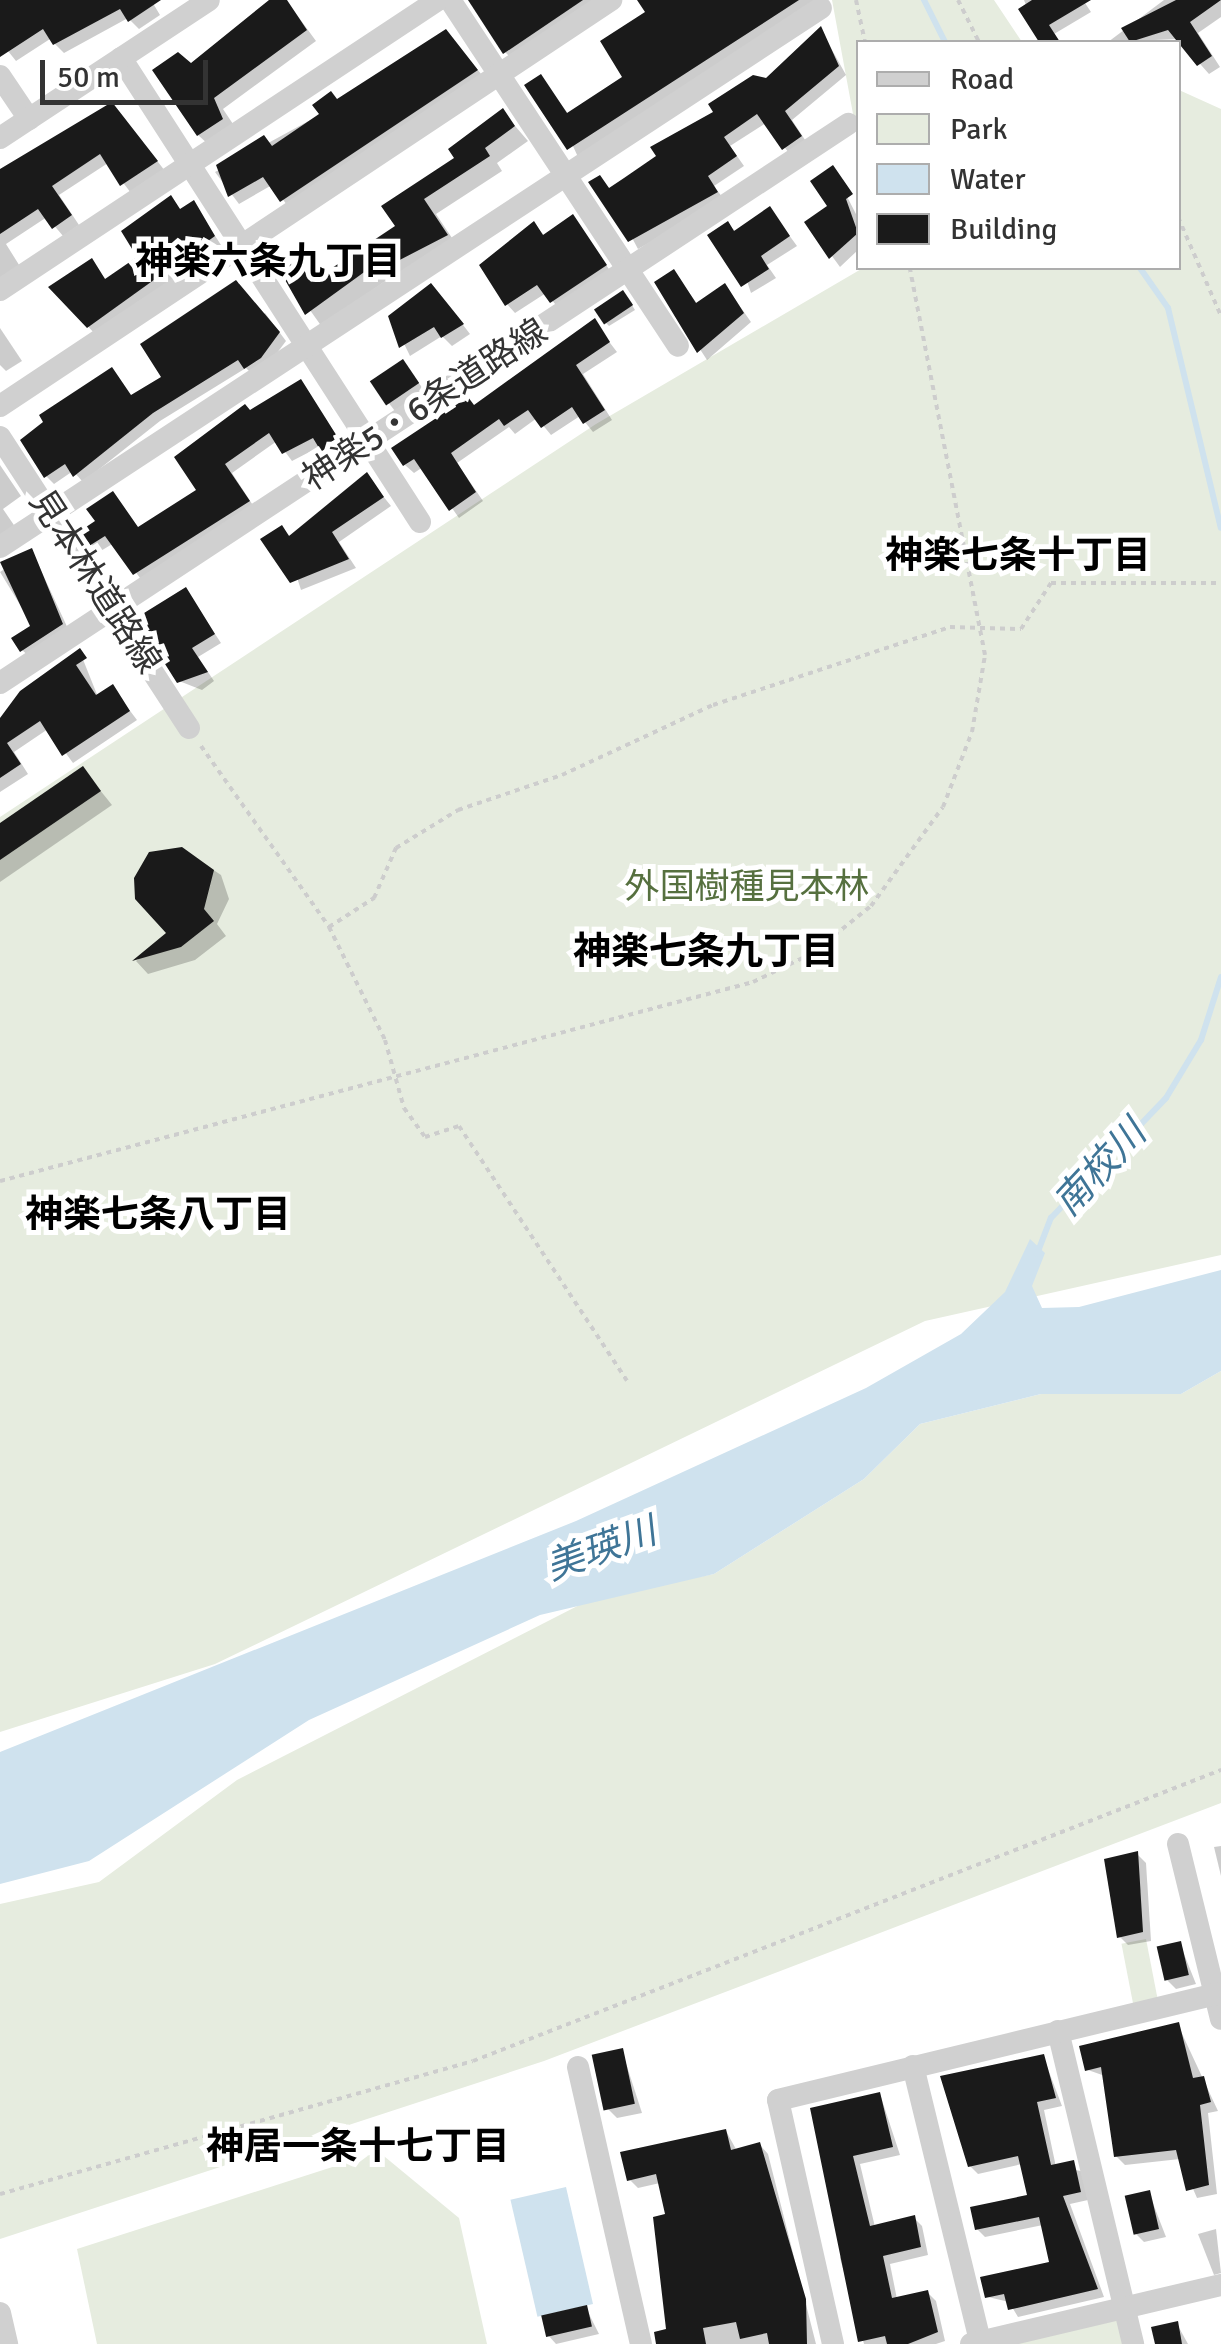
<!DOCTYPE html>
<html>
<head>
<meta charset="utf-8">
<style>
	body { margin:0 }
	#map { position:relative; width:1221px; height:2344px; overflow:hidden; background:#fff; font-family:Signika,"Noto Sans JP",sans-serif }
	div>[style] { position:absolute }
	.green>* { inset:0; background:#e6ecdf; transform-origin:0 0 }
	.water>* { inset:0; background:#cfe2ee; transform-origin:0 0 }
	.shadow>* { inset:0; background:#0003; transform-origin:0 0 }
	.stream>* { height:6px; margin:-3px; padding:0 3px; transform-origin:3px; border-radius:3px; background:#cfe2ee }
	.building>* { inset:0; background:#1a1a1a; transform-origin:0 0 }
	.path>* { height:4px; margin-top:-2px; transform-origin:0; background:repeating-linear-gradient(90deg,#cdcdcd 0 5px,transparent 0 10px) }
	.minor>* { height:22px; margin:-11px; padding:0 11px; transform-origin:11px; border-radius:11px; background:#d0d0d0 }
	span { translate:-50% -50%; white-space:nowrap; text-align:center; line-height:1.15; -webkit-text-stroke:10px #fff; paint-order:stroke }
	.street-label { font-size:35px; color:#333 }
	.park-label { font-size:35px; color:#56703f }
	.neighbourhood-label { font-size:38px; color:#000; font-weight:700 }
	.water-label { font-size:38px; color:#3f7597; font-style:italic }
	.legend { position:absolute; left:856px; top:40px; width:325px; height:230px; box-sizing:border-box; background:#fff; border:2px solid #adadad; margin:0; padding:12px 18px; list-style:none; font-size:30px; color:#333 }
	.legend li { display:flex; align-items:center; gap:20px; height:50px }
	.legend b { width:50px; border:2px solid #adadad }
	.scale { position:absolute; left:40px; top:60px; width:168px; height:45px; box-sizing:border-box; border:5px solid #333; border-top:0; padding-left:12px; font-size:30px; line-height:35px; white-space:nowrap; color:#333; -webkit-text-stroke:8px #fff; paint-order:stroke }
</style>
</head>
<body>
<div id="map">
	<div class="green">
		<i style="clip-path:polygon(832px 0,994px 0,1022px 42px,858px 42px,858px 141px)"></i>
		<i style="clip-path:polygon(1179px 90px,1221px 109px,1221px 1255px,925px 1321px,215px 1664px,0 1732px,0 817px,596px 424px,863px 268px,1178px 268px)"></i>
		<i style="clip-path:polygon(1221px 1371px,1221px 1803px,544px 2061px,0 2239px,0 1904px,99px 1882px,237px 1780px,595px 1597px,714px 1574px,864px 1479px,920px 1424px,1041px 1394px,1181px 1394px)"></i>
		<i style="left:1146px;top:1939px;width:61px;height:25px;rotate:79deg"></i>
		<i style="clip-path:polygon(379px 2152px,459px 2218px,487px 2344px,97px 2344px,77px 2249px)"></i>
		<i style="clip-path:polygon(1124px 2307px,1133px 2344px,981px 2344px)"></i>
	</div>
	<div class="water">
		<i style="clip-path:polygon(1030px 1239px,1045px 1253px,1032px 1286px,1042px 1308px,1079px 1307px,1221px 1270px,1221px 1371px,1181px 1394px,1041px 1394px,920px 1424px,864px 1479px,714px 1574px,540px 1615px,309px 1720px,89px 1861px,0 1884px,0 1752px,576px 1521px,866px 1388px,961px 1334px,1005px 1292px)"></i>
		<i style="left:566px;top:2187px;width:120px;height:57px;rotate:77deg"></i>
	</div>
	<div class="shadow">
		<i style="clip-path:polygon(0 0,151px 0,160px 15px,139px 29px,128px 18px,64px 53px,50px 39px,16px 61px,0 41px)"></i>
		<i style="clip-path:polygon(275px 0,286px 0,316px 41px,223px 109px,233px 124px,209px 145px,198px 135px,191px 66px)"></i>
		<i style="clip-path:polygon(526px 0,605px 0,515px 62px,505px 52px)"></i>
		<i style="clip-path:polygon(651px 0,819px 0,578px 157px,541px 77px,569px 115px,626px 78px)"></i>
		<i style="clip-path:polygon(1024px 0,1083px 0,1091px 12px,1054px 34px,1060px 42px,1040px 42px)"></i>
		<i style="clip-path:polygon(1221px 0,1221px 17px,1198px 33px,1220px 67px,1209px 74px,1178px 39px,1108px 42px,1164px 0)"></i>
		<i style="clip-path:polygon(821px 30px,846px 75px,792px 120px,809px 146px,792px 157px,766px 123px,730px 146px,744px 166px,714px 186px,725px 201px,638px 249px,600px 178px,611px 190px,766px 81px)"></i>
		<i style="clip-path:polygon(455px 41px,485px 79px,290px 209px,272px 185px,239px 204px,215px 172px)"></i>
		<i style="clip-path:polygon(503px 112px,528px 141px,497px 163px,502px 171px,436px 214px,460px 250px,406px 278px,399px 271px,322px 327px,283px 272px,297px 263px,315px 283px,398px 227px)"></i>
		<i style="clip-path:polygon(121px 114px,165px 171px,131px 193px,108px 163px,59px 195px,79px 225px,63px 236px,47px 217px,6px 244px,21px 268px,0 281px,0 173px)"></i>
		<i style="clip-path:polygon(833px 169px,858px 218px,858px 250px,840px 267px,807px 222px,830px 206px)"></i>
		<i style="clip-path:polygon(170px 198px,182px 211px,194px 203px,221px 245px,96px 335px,52px 288px,91px 261px,107px 281px,141px 258px)"></i>
		<i style="clip-path:polygon(770px 209px,797px 246px,767px 265px,776px 278px,751px 293px,728px 224px,736px 232px)"></i>
		<i style="clip-path:polygon(573px 217px,613px 275px,560px 310px,546px 293px,515px 313px,507px 304px,534px 225px,545px 236px)"></i>
		<i style="clip-path:polygon(674px 272px,698px 305px,732px 295px,751px 322px,707px 360px,657px 283px)"></i>
		<i style="clip-path:polygon(440px 295px,470px 334px,452px 346px,442px 336px,410px 356px,391px 317px)"></i>
		<i style="clip-path:polygon(627px 297px,635px 310px,609px 326px,605px 322px)"></i>
		<i style="clip-path:polygon(265px 313px,286px 341px,268px 365px,253px 375px,246px 368px,160px 421px,83px 482px,73px 471px,54px 484px,46px 476px,132px 397px)"></i>
		<i style="clip-path:polygon(594px 322px,617px 352px,583px 374px,612px 420px,593px 432px,580px 416px,551px 435px,537px 418px,515px 434px,509px 427px,457px 463px,483px 501px,459px 518px,423px 467px,414px 473px,405px 465px)"></i>
		<i style="clip-path:polygon(0 328px,22px 361px,6px 371px,0 365px)"></i>
		<i style="left:403px;top:362px;width:39px;height:36px;rotate:53deg"></i>
		<i style="clip-path:polygon(301px 382px,346px 450px,332px 459px,321px 446px,292px 461px,277px 441px,232px 473px,256px 510px,143px 582px,114px 543px,99px 552px,91px 544px,113px 494px,139px 529px,200px 491px,250px 412px)"></i>
		<i style="clip-path:polygon(0 465px,21px 496px,3px 509px,18px 531px,0 543px)"></i>
		<i style="clip-path:polygon(366px 475px,391px 506px,339px 542px,356px 568px,301px 590px,281px 528px,291px 537px)"></i>
		<i style="clip-path:polygon(32px 551px,70px 633px,31px 658px,22px 650px,33px 626px,0 572px)"></i>
		<i style="clip-path:polygon(186px 590px,221px 643px,198px 657px,214px 681px,202px 690px,179px 681px)"></i>
		<i style="clip-path:polygon(80px 652px,98px 697px,112px 687px,137px 720px,73px 763px,48px 729px,14px 752px,28px 774px,0 792px,0 718px)"></i>
		<i style="clip-path:polygon(83px 769px,112px 805px,0 882px,0 826px)"></i>
		<i style="clip-path:polygon(182px 849px,221px 875px,229px 899px,217px 924px,226px 936px,195px 960px,148px 974px,136px 961px,169px 934px)"></i>
		<i style="clip-path:polygon(1221px 1846px,1221px 1876px,1214px 1847px)"></i>
		<i style="clip-path:polygon(1137px 1854px,1146px 1863px,1151px 1941px,1128px 1945px,1119px 1936px)"></i>
		<i style="clip-path:polygon(1180px 1944px,1196px 1984px,1176px 1989px,1167px 1980px)"></i>
		<i style="clip-path:polygon(1178px 2025px,1218px 2111px,1208px 2113px,1217px 2194px,1197px 2198px,1180px 2159px,1125px 2165px,1116px 2156px,1105px 2076px,1088px 2070px)"></i>
		<i style="clip-path:polygon(622px 2051px,642px 2113px,617px 2118px,608px 2109px)"></i>
		<i style="clip-path:polygon(1043px 2056px,1062px 2106px,1044px 2110px,1056px 2167px,1081px 2171px,1088px 2200px,1070px 2204px,1104px 2297px,1018px 2317px,1009px 2302px,988px 2297px,1052px 2263px,1043px 2225px,985px 2237px,977px 2229px,1030px 2197px,1022px 2164px,978px 2174px,970px 2166px)"></i>
		<i style="clip-path:polygon(880px 2094px,900px 2155px,860px 2164px,875px 2227px,914px 2218px,922px 2226px,928px 2255px,890px 2264px,897px 2299px,928px 2293px,936px 2301px,945px 2341px,936px 2344px,864px 2344px,840px 2258px,845px 2239px,813px 2110px)"></i>
		<i style="clip-path:polygon(726px 2131px,737px 2151px,760px 2145px,768px 2154px,816px 2344px,657px 2344px,668px 2331px,668px 2216px,660px 2183px,638px 2188px,629px 2179px)"></i>
		<i style="clip-path:polygon(1149px 2193px,1166px 2237px,1144px 2242px,1135px 2233px)"></i>
		<i style="clip-path:polygon(1216px 2229px,1221px 2273px,1214px 2275px,1198px 2234px)"></i>
		<i style="clip-path:polygon(586px 2308px,599px 2334px,556px 2344px,548px 2335px)"></i>
		<i style="clip-path:polygon(1177px 2324px,1188px 2344px,1158px 2344px)"></i>
	</div>
	<div class="stream">
		<i style="left:924px;top:0;width:47px;rotate:63.4deg"></i>
		<i style="left:1140px;top:268px;width:49px;rotate:55deg"></i>
		<i style="left:1168px;top:308px;width:226px;rotate:76.5deg"></i>
		<i style="left:1037px;top:1254px;width:39px;rotate:-69deg"></i>
		<i style="left:1051px;top:1218px;width:166px;rotate:-46.2deg"></i>
		<i style="left:1166px;top:1098px;width:68px;rotate:-58.9deg"></i>
		<i style="left:1201px;top:1040px;width:66px;rotate:-72.4deg"></i>
	</div>
	<div class="building">
		<i style="clip-path:polygon(0 0,161px 0,128px 22px,120px 9px,53px 45px,43px 29px,0 57px)"></i>
		<i style="clip-path:polygon(269px 0,287px 0,307px 30px,214px 98px,223px 119px,197px 136px,152px 70px,178px 52px,191px 63px)"></i>
		<i style="clip-path:polygon(468px 0,583px 0,503px 54px)"></i>
		<i style="clip-path:polygon(637px 0,799px 0,567px 150px,524px 85px,541px 74px,567px 113px,622px 77px,600px 41px,645px 12px)"></i>
		<i style="clip-path:polygon(1032px 0,1091px 0,1049px 25px,1060px 42px,1039px 42px,1018px 9px)"></i>
		<i style="clip-path:polygon(1176px 0,1221px 0,1190px 22px,1212px 56px,1197px 66px,1168px 30px,1130px 42px,1121px 28px)"></i>
		<i style="clip-path:polygon(821px 26px,839px 66px,785px 111px,802px 136px,782px 150px,757px 114px,724px 137px,737px 156px,708px 176px,718px 192px,628px 242px,588px 182px,600px 175px,609px 188px,624px 178px,656px 156px,650px 147px,713px 112px,708px 104px,753px 75px,766px 78px)"></i>
		<i style="clip-path:polygon(446px 29px,478px 70px,280px 202px,263px 177px,228px 197px,216px 165px,264px 135px,272px 146px,319px 114px,312px 105px,331px 91px,337px 99px)"></i>
		<i style="clip-path:polygon(112px 102px,158px 161px,120px 186px,100px 154px,52px 186px,72px 215px,52px 229px,38px 209px,0 234px,0 169px)"></i>
		<i style="clip-path:polygon(503px 108px,515px 126px,485px 148px,490px 156px,424px 199px,448px 235px,390px 265px,385px 257px,305px 315px,280px 271px,298px 260px,311px 282px,395px 226px,381px 206px,454px 158px,448px 149px)"></i>
		<i style="clip-path:polygon(833px 165px,853px 194px,846px 199px,858px 233px,829px 259px,804px 222px,827px 206px,810px 181px)"></i>
		<i style="clip-path:polygon(171px 195px,180px 209px,194px 200px,215px 236px,87px 328px,48px 287px,92px 258px,105px 279px,137px 257px,121px 231px)"></i>
		<i style="clip-path:polygon(770px 206px,790px 236px,761px 256px,769px 269px,741px 287px,707px 235px,728px 221px,734px 231px)"></i>
		<i style="clip-path:polygon(573px 214px,607px 265px,550px 303px,537px 285px,505px 306px,479px 265px,534px 221px,543px 235px)"></i>
		<i style="clip-path:polygon(674px 269px,696px 303px,725px 283px,744px 313px,697px 353px,654px 282px)"></i>
		<i style="clip-path:polygon(236px 280px,280px 332px,261px 358px,244px 369px,238px 360px,153px 413px,73px 477px,65px 464px,44px 478px,20px 440px,43px 422px,39px 415px,112px 367px,131px 395px,161px 377px,140px 344px)"></i>
		<i style="clip-path:polygon(431px 283px,464px 324px,441px 338px,434px 327px,399px 348px,388px 316px)"></i>
		<i style="left:623px;top:290px;width:18px;height:35px;rotate:56deg"></i>
		<i style="clip-path:polygon(595px 318px,610px 342px,576px 365px,605px 410px,583px 424px,572px 407px,541px 428px,528px 410px,504px 426px,499px 419px,451px 453px,476px 492px,449px 511px,414px 459px,403px 466px,391px 448px,468px 397px,474px 405px)"></i>
		<i style="left:403px;top:359px;width:29px;height:40px;rotate:56deg"></i>
		<i style="clip-path:polygon(301px 379px,340px 441px,322px 453px,313px 438px,282px 454px,269px 433px,225px 464px,250px 501px,133px 575px,105px 536px,89px 546px,80px 531px,95px 521px,86px 509px,113px 491px,138px 527px,196px 490px,174px 457px,245px 404px,250px 410px)"></i>
		<i style="clip-path:polygon(367px 472px,384px 497px,332px 532px,349px 559px,290px 583px,260px 539px,282px 525px,289px 536px)"></i>
		<i style="clip-path:polygon(32px 548px,63px 624px,20px 652px,11px 638px,30px 626px,0 562px)"></i>
		<i style="clip-path:polygon(186px 587px,215px 634px,192px 648px,208px 672px,177px 683px,136px 618px)"></i>
		<i style="clip-path:polygon(80px 648px,87px 658px,76px 665px,96px 695px,113px 684px,130px 711px,62px 756px,40px 721px,7px 743px,21px 764px,0 778px,0 718px,20px 691px)"></i>
		<i style="clip-path:polygon(83px 766px,101px 791px,0 860px,0 823px)"></i>
		<i style="clip-path:polygon(182px 847px,214px 870px,204px 909px,214px 921px,181px 947px,132px 961px,166px 933px,135px 899px,134px 878px,149px 852px)"></i>
		<i style="clip-path:polygon(1138px 1851px,1143px 1932px,1117px 1938px,1104px 1859px)"></i>
		<i style="left:1181px;top:1941px;width:35px;height:25px;rotate:77deg"></i>
		<i style="clip-path:polygon(1179px 2022px,1193px 2078px,1204px 2076px,1211px 2102px,1200px 2105px,1209px 2185px,1186px 2191px,1176px 2150px,1114px 2157px,1101px 2067px,1085px 2071px,1079px 2046px)"></i>
		<i style="left:623px;top:2048px;width:57px;height:32px;rotate:78deg"></i>
		<i style="clip-path:polygon(1044px 2054px,1056px 2098px,1037px 2102px,1051px 2165px,1074px 2160px,1081px 2192px,1063px 2196px,1098px 2289px,1008px 2310px,1004px 2294px,985px 2298px,980px 2277px,1049px 2262px,1039px 2217px,975px 2230px,970px 2207px,1027px 2195px,1018px 2156px,968px 2167px,940px 2076px)"></i>
		<i style="clip-path:polygon(880px 2092px,893px 2147px,853px 2156px,870px 2226px,915px 2215px,921px 2247px,883px 2256px,892px 2298px,928px 2290px,938px 2332px,908px 2344px,887px 2344px,885px 2336px,858px 2342px,810px 2108px)"></i>
		<i style="clip-path:polygon(726px 2129px,731px 2150px,760px 2142px,806px 2299px,807px 2344px,769px 2344px,767px 2333px,740px 2339px,736px 2322px,703px 2328px,706px 2344px,656px 2344px,654px 2332px,666px 2329px,653px 2217px,665px 2214px,656px 2174px,627px 2181px,620px 2152px)"></i>
		<i style="left:1150px;top:2190px;width:40px;height:26px;rotate:77deg"></i>
		<i style="left:587px;top:2305px;width:22px;height:47px;rotate:77deg"></i>
		<i style="clip-path:polygon(1178px 2321px,1182px 2344px,1155px 2344px,1151px 2327px)"></i>
	</div>
	<div class="path">
		<i style="left:856px;top:0;width:43px;rotate:77.9deg"></i>
		<i style="left:958px;top:0;width:47px;rotate:63.4deg"></i>
		<i style="left:1178px;top:217px;width:108px;rotate:66.5deg"></i>
		<i style="left:201px;top:746px;width:222px;rotate:54.7deg"></i>
		<i style="left:329px;top:927px;width:126px;rotate:63.6deg"></i>
		<i style="left:385px;top:1040px;width:71px;rotate:74.4deg"></i>
		<i style="left:404px;top:1108px;width:36px;rotate:54deg"></i>
		<i style="left:425px;top:1137px;width:36px;rotate:-18deg"></i>
		<i style="left:459px;top:1126px;width:305px;rotate:56.6deg"></i>
		<i style="left:329px;top:927px;width:54px;rotate:-32.8deg"></i>
		<i style="left:374px;top:898px;width:55px;rotate:-66.3deg"></i>
		<i style="left:396px;top:848px;width:73px;rotate:-31.5deg"></i>
		<i style="left:458px;top:810px;width:110px;rotate:-18.6deg"></i>
		<i style="left:562px;top:775px;width:166px;rotate:-24.9deg"></i>
		<i style="left:713px;top:705px;width:250px;rotate:-18.2deg"></i>
		<i style="left:950px;top:627px;width:71px;rotate:1.6deg"></i>
		<i style="left:1021px;top:629px;width:55px;rotate:-56.9deg"></i>
		<i style="left:1051px;top:583px;width:170px"></i>
		<i style="left:0;top:1181px;width:779px;rotate:-14.8deg"></i>
		<i style="left:753px;top:982px;width:64px;rotate:-25.8deg"></i>
		<i style="left:811px;top:954px;width:77px;rotate:-38.7deg"></i>
		<i style="left:871px;top:906px;width:122px;rotate:-54deg"></i>
		<i style="left:943px;top:807px;width:80px;rotate:-68.9deg"></i>
		<i style="left:972px;top:732px;width:78px;rotate:-80.4deg"></i>
		<i style="left:985px;top:655px;width:394px;rotate:-101deg"></i>
		<i style="left:0;top:2194px;width:491px;rotate:-15.7deg"></i>
		<i style="left:473px;top:2061px;width:803px;rotate:-21.26deg"></i>
	</div>
	<div class="minor">
		<i style="left:450px;top:0;width:414px;rotate:56.6deg"></i>
		<i style="left:121px;top:58px;width:552px;rotate:57.2deg"></i>
		<i style="left:0;top:76px;width:52px;rotate:56deg"></i>
		<i style="left:0;top:138px;width:250px;rotate:-33.4deg"></i>
		<i style="left:0;top:290px;width:525px;rotate:-33.51deg"></i>
		<i style="left:0;top:406px;width:734px;rotate:-33.6deg"></i>
		<i style="left:0;top:437px;width:347px;rotate:57deg"></i>
		<i style="left:0;top:547px;width:982px;rotate:-33.29deg"></i>
		<i style="left:0;top:683px;width:1016px;rotate:-33.39deg"></i>
		<i style="left:1178px;top:1844px;width:180px;rotate:76.2deg"></i>
		<i style="left:1058px;top:2031px;width:322px;rotate:76.5deg"></i>
		<i style="left:913px;top:2066px;width:286px;rotate:76.3deg"></i>
		<i style="left:578px;top:2067px;width:284px;rotate:77.2deg"></i>
		<i style="left:0;top:2313px;width:32px;rotate:77deg"></i>
		<i style="left:833px;top:2344px;width:250px;rotate:-102.7deg"></i>
		<i style="left:778px;top:2100px;width:456px;rotate:-13.6deg"></i>
		<i style="left:971px;top:2344px;width:257px;rotate:-13.3deg"></i>
	</div>
	<div class="street-label">
		<span style="left:425px;top:405px;rotate:-33deg">神楽5・6条道路線</span>
		<span style="left:95px;top:582px;rotate:57deg">見本林道路線</span>
	</div>
	<div class="park-label">
		<span style="left:747px;top:887px">外国樹種見本林</span>
	</div>
	<div class="neighbourhood-label">
		<span style="left:268px;top:262px">神楽六条九丁目</span>
		<span style="left:1018px;top:556px">神楽七条十丁目</span>
		<span style="left:706px;top:952px">神楽七条九丁目</span>
		<span style="left:158px;top:1215px">神楽七条八丁目</span>
		<span style="left:358px;top:2147px">神居一条十七丁目</span>
	</div>
	<div class="water-label">
		<span style="left:1100px;top:1168px;rotate:-47deg">南校川</span>
		<span style="left:601px;top:1549px;rotate:-20deg">美瑛川</span>
	</div>
	<ul class="legend">
	<li><b style="height:12px;background:#d0d0d0"></b>Road</li>
	<li><b style="height:28px;background:#e6ecdf"></b>Park</li>
	<li><b style="height:28px;background:#cfe2ee"></b>Water</li>
	<li><b style="height:28px;background:#1a1a1a"></b>Building</li>
	</ul>
	<div class="scale">50 m</div>
</div>
</body>
</html>
